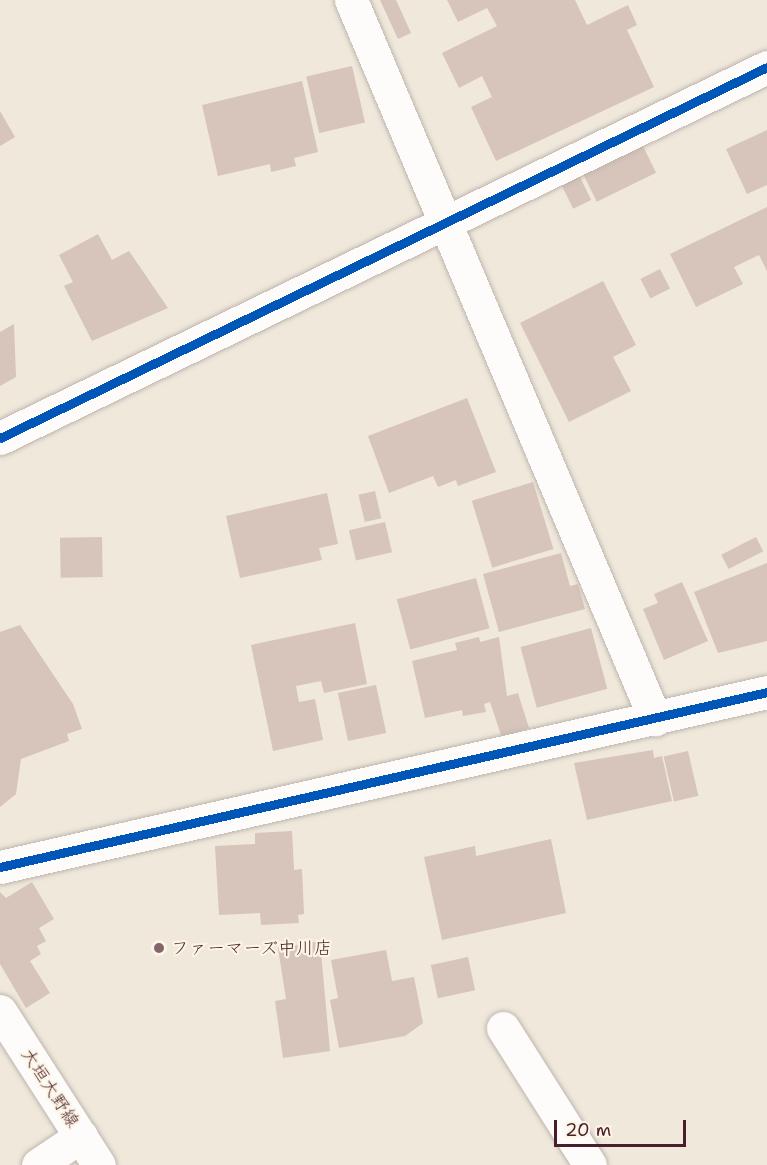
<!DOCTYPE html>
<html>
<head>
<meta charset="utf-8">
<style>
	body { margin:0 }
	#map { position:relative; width:767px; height:1165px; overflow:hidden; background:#efe8db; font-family:"Shantell Sans","Klee One",sans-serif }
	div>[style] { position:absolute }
	.building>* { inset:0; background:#d7c4ba; transform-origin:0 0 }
	.roads { filter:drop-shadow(0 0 2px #beb5ae) drop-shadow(0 0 2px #beb5ae) }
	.minor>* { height:33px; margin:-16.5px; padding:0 16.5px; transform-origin:16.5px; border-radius:16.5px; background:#fdfcfa }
	.major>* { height:33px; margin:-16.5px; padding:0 16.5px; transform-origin:16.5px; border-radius:16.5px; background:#fdfcfa }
	.cycleway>* { height:9px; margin:-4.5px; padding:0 4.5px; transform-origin:4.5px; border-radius:4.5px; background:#0057b8 }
	.dots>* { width:16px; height:16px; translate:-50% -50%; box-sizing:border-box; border:3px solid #fcf5e5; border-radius:50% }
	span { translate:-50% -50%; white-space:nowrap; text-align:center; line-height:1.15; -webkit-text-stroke:4.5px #fcf5e5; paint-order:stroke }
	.poi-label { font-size:18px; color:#4a1f2b }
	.left { translate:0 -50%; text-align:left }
	.street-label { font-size:18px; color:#4a1f2b }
	.scale { position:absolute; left:554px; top:1120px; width:132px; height:27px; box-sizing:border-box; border:3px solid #4a1f2b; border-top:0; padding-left:8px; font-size:18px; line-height:21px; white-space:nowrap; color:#4a1f2b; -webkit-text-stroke:4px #fcf5e5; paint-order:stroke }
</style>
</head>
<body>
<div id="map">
	<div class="building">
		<i style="clip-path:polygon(380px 0,396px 0,411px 33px,398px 39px)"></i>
		<i style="clip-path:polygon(447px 0,575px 0,587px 25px,628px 5px,637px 25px,627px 30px,654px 87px,496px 161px,471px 107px,492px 97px,482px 76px,459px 88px,442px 53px,497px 26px,487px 8px,458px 22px)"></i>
		<i style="left:352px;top:66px;width:58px;height:47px;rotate:77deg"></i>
		<i style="clip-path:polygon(302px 81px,318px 152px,294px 158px,296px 166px,271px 172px,270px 164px,218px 176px,202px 105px)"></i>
		<i style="clip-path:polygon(0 111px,15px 137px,0 146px)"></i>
		<i style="clip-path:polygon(767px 130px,767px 185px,747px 194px,726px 149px)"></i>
		<i style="left:642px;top:144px;width:32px;height:66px;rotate:64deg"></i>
		<i style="left:578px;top:173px;width:30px;height:20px;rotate:64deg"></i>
		<i style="clip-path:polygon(767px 207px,767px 271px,759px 255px,734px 267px,743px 284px,696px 307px,670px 254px)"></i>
		<i style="clip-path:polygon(98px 234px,112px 260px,129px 251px,168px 308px,92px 341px,64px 286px,73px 282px,59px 255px)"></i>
		<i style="left:660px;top:269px;width:22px;height:22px;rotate:63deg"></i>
		<i style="clip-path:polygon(603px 281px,636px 345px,613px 357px,631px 391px,569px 422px,520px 323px)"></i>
		<i style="clip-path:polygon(14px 324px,16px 377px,0 386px,0 332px)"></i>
		<i style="clip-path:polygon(467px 398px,496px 472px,458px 486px,456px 480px,438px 487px,433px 476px,389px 493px,368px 436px)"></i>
		<i style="left:533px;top:482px;width:70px;height:64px;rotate:73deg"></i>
		<i style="left:375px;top:491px;width:28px;height:17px;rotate:77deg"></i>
		<i style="clip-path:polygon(327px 493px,338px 544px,319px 548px,322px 560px,240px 578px,226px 516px)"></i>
		<i style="left:385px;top:522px;width:31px;height:37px;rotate:77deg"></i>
		<i style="left:102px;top:537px;width:40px;height:42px;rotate:89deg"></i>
		<i style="left:756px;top:537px;width:16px;height:39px;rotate:63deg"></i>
		<i style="clip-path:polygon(561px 553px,570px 586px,578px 584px,585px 609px,499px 632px,483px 574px)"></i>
		<i style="clip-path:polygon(767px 563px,767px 641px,718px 653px,694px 592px)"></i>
		<i style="left:476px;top:578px;width:52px;height:82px;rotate:75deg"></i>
		<i style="clip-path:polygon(682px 582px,708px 641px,664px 660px,643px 609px,658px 603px,654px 594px)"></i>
		<i style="clip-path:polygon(355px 623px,367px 684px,324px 693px,321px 681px,296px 686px,299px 702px,315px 699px,323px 740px,273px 751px,251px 645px)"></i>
		<i style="clip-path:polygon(20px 625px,73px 704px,82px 729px,67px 734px,69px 741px,21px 759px,16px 794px,0 807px,0 632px)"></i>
		<i style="left:591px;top:628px;width:63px;height:73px;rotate:75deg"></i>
		<i style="clip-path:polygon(479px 637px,480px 642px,499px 637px,507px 696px,518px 693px,529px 728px,502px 738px,490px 702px,484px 704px,486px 712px,463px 716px,462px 710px,425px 718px,412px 661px,457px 650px,455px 643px)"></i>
		<i style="left:376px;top:685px;width:49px;height:39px;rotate:78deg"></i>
		<i style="clip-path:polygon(653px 750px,654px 758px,662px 756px,672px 801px,587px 820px,574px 763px)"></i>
		<i style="left:688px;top:751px;width:46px;height:25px;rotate:77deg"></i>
		<i style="clip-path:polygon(292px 831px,294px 870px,302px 869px,304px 914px,298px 915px,299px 923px,261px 925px,260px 913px,219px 915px,215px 846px,255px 844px,255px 833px)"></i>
		<i style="clip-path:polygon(551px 839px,566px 913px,442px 940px,424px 857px,475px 846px,476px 856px)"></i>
		<i style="clip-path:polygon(32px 882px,54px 919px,39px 928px,46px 941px,37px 946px,41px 954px,30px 961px,50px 993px,26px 1008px,0 964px,0 892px,6px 898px)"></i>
		<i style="clip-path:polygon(320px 941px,330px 1051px,283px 1058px,275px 1001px,286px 999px,278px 948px)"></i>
		<i style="clip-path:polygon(386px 950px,392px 981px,414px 977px,423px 1023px,405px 1036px,339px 1048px,330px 1000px,338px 998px,331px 960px)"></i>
		<i style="left:468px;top:957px;width:34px;height:38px;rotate:78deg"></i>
	</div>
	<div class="roads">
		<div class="minor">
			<i style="left:351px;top:0;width:781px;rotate:67.08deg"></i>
			<i style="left:0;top:438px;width:852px;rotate:-25.81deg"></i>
			<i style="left:0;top:867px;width:787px;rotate:-12.85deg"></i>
			<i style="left:503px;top:1028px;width:162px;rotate:57.6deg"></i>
			<i style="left:38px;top:1165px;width:52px;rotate:-34deg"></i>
		</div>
		<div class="major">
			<i style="left:0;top:1011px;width:183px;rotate:57.3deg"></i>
		</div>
	</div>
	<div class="cycleway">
		<i style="left:0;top:438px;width:852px;rotate:-25.81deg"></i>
		<i style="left:0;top:867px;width:787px;rotate:-12.85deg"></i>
	</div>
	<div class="dots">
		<i style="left:159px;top:948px;background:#846569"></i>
	</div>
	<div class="poi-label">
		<span class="left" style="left:171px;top:948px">ファーマーズ中川店</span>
	</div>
	<div class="street-label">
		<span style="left:50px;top:1088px;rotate:57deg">大垣大野線</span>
	</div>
	<div class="scale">20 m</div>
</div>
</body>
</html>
